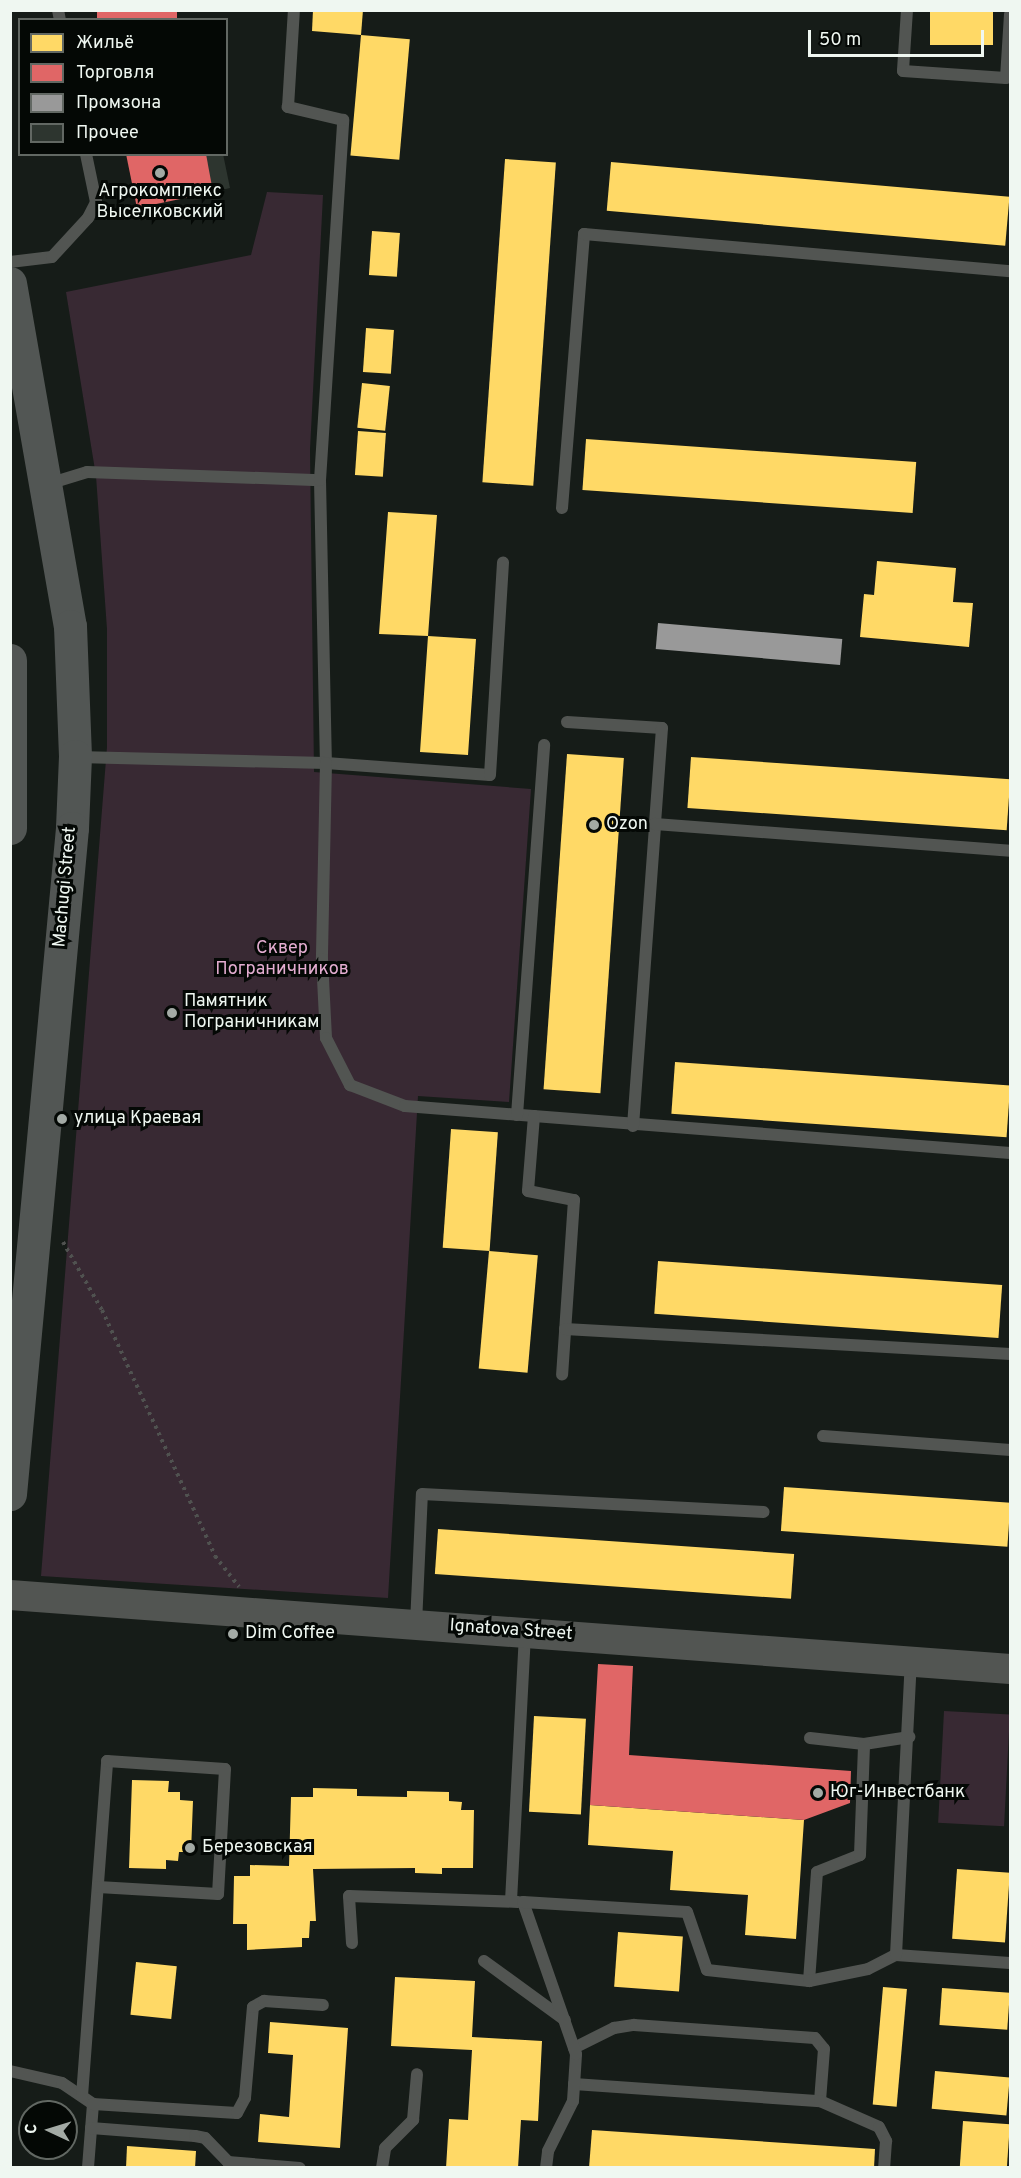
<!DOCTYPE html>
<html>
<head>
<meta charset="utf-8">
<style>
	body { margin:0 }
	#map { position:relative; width:1021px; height:2178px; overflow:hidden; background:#161c18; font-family:Overpass,sans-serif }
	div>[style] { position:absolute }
	.green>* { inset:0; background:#382933; transform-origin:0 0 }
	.homes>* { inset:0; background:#ffd966; transform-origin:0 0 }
	.shops>* { inset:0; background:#e06666; transform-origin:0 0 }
	.industry>* { inset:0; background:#999; transform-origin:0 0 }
	.building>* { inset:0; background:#2d352f }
	.path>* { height:4px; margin-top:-2px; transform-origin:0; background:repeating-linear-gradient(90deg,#505250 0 3px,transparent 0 7.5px) }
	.service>* { height:12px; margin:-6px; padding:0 6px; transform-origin:6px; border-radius:6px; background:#525552 }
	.tertiary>* { height:30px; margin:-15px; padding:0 15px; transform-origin:15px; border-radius:15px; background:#525552 }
	.primary>* { height:33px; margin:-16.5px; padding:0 16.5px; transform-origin:16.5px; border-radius:16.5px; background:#525654 }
	.dots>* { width:16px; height:16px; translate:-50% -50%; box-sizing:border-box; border:3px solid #040805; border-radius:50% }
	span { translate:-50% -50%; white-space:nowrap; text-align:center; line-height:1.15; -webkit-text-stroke:6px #040805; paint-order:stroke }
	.poi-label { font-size:18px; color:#eff7f1 }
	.left { translate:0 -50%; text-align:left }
	.street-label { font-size:18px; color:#eff7f1 }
	.park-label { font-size:18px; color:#e4add1 }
	.frame { position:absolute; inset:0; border:12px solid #eff7f1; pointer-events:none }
	.legend { position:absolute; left:18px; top:18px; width:210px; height:138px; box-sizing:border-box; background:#040805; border:2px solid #626863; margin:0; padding:8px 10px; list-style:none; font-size:18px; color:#eff7f1 }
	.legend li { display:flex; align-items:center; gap:12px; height:30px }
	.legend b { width:30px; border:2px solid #626863 }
	.north { position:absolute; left:18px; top:2100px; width:60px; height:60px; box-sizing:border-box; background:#040805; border:2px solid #626863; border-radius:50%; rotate:274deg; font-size:16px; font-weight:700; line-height:24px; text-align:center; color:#eff7f1 }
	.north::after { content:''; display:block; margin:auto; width:21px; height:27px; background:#a3aaa5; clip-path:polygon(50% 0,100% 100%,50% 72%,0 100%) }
	.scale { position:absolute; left:808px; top:30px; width:176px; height:27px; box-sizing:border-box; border:3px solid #eff7f1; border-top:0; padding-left:8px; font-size:18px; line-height:21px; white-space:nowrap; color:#eff7f1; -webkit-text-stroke:4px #040805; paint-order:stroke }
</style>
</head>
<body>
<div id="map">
	<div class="green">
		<i style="clip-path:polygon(267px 192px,323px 195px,310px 450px,314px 772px,531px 789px,509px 1102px,418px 1096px,388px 1598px,41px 1576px,107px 747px,107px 629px,96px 476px,66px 292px,251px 255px)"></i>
		<i style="left:944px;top:1711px;width:66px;height:112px;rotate:3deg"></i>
	</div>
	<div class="homes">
		<i style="clip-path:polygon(313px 10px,363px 10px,361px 35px,312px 31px)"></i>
		<i style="left:930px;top:10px;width:63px;height:35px"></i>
		<i style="left:361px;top:35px;width:49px;height:121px;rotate:5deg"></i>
		<i style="left:505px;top:159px;width:51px;height:324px;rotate:4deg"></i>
		<i style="left:611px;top:162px;width:400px;height:49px;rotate:5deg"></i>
		<i style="left:372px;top:231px;width:28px;height:44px;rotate:4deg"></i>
		<i style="left:366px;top:328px;width:28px;height:44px;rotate:4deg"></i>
		<i style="left:362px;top:383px;width:28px;height:45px;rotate:6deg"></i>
		<i style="left:358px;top:431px;width:28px;height:44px;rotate:4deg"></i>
		<i style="left:586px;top:439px;width:331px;height:51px;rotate:4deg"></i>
		<i style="clip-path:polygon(388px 512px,437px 515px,428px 636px,476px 639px,468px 755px,420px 752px,428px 636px,379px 634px)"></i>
		<i style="clip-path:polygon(877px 561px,956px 568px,953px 602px,973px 603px,969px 647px,860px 637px,864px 594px,874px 595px)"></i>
		<i style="left:567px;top:754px;width:57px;height:336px;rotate:4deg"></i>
		<i style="left:691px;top:757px;width:320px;height:51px;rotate:4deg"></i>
		<i style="left:675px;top:1062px;width:336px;height:52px;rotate:4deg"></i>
		<i style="left:451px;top:1129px;width:47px;height:119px;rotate:4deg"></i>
		<i style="left:489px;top:1251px;width:49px;height:118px;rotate:5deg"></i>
		<i style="left:658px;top:1261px;width:345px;height:53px;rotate:4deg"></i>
		<i style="left:784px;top:1487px;width:227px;height:44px;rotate:4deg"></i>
		<i style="left:438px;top:1529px;width:357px;height:45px;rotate:4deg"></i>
		<i style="left:534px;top:1716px;width:52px;height:96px;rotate:3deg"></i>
		<i style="clip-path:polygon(132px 1780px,169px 1781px,168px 1792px,180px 1792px,180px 1800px,193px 1801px,191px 1852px,179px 1852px,178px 1861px,166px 1860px,166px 1869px,129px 1868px)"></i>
		<i style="clip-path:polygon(313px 1788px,357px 1789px,357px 1796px,407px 1797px,407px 1791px,449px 1792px,449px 1801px,462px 1802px,461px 1810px,474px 1810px,473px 1868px,442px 1868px,442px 1874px,415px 1873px,415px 1868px,313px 1869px,316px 1921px,310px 1921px,309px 1938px,302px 1938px,302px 1947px,247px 1950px,247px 1924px,233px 1924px,234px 1876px,250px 1876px,250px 1865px,289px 1866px,291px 1797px,313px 1797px)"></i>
		<i style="clip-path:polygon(590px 1805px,804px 1820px,796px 1939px,745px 1935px,748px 1895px,670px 1890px,673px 1851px,588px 1845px)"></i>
		<i style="left:957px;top:1869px;width:53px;height:70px;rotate:4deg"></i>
		<i style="left:618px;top:1932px;width:65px;height:55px;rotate:4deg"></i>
		<i style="left:136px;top:1962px;width:41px;height:53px;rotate:6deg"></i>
		<i style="clip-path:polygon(395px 1977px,475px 1981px,472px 2037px,542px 2041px,538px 2121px,521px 2120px,518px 2168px,446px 2168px,449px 2119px,468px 2120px,472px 2050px,391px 2046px)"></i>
		<i style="left:883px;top:1987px;width:24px;height:118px;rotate:5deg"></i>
		<i style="left:942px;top:1988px;width:68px;height:37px;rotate:4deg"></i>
		<i style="clip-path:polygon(270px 2022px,348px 2028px,340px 2148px,258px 2142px,260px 2114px,289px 2117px,293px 2055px,268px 2053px)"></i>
		<i style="left:935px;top:2071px;width:75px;height:38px;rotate:5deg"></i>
		<i style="left:963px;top:2121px;width:47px;height:47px;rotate:4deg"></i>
		<i style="clip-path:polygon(592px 2130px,875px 2149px,874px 2168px,589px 2168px)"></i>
		<i style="clip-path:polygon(127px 2146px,196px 2151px,195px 2168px,126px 2168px)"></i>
	</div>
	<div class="shops">
		<i style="left:97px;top:10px;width:80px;height:10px"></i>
		<i style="clip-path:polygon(126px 154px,207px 154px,214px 192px,137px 208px)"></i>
		<i style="clip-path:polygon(598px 1664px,633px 1666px,629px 1755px,851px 1771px,850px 1803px,804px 1820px,590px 1805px)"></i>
	</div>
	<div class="industry">
		<i style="left:658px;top:623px;width:185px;height:26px;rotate:5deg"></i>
	</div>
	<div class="building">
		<i style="clip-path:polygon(206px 154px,223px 154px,230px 188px,213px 192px)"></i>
	</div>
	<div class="path">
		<i style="left:63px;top:1242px;width:78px;rotate:60.2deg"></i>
		<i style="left:102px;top:1310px;width:271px;rotate:65.3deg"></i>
		<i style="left:215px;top:1556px;width:39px;rotate:52deg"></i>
	</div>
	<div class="service">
		<i style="left:58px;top:10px;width:10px;rotate:79deg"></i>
		<i style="left:907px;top:10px;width:61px;rotate:93.8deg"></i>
		<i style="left:903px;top:71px;width:103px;rotate:3.9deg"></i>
		<i style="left:1006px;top:78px;width:64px;rotate:-86.4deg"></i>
		<i style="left:10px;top:262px;width:42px;rotate:-6.8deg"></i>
		<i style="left:52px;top:257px;width:53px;rotate:-47.3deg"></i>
		<i style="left:88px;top:218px;width:18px;rotate:-63deg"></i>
		<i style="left:96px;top:202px;width:49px;rotate:-101.8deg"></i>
		<i style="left:320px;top:480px;width:283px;rotate:88.8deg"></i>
		<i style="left:326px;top:763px;width:164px;rotate:4.2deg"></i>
		<i style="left:490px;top:775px;width:213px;rotate:-86.5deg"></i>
		<i style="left:48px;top:484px;width:41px;rotate:-17.1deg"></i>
		<i style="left:87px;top:472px;width:233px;rotate:2deg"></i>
		<i style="left:320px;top:480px;width:361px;rotate:-86.3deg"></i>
		<i style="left:343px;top:120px;width:57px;rotate:-166.7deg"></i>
		<i style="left:288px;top:107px;width:97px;rotate:-86.5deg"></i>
		<i style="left:562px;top:508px;width:275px;rotate:-85.4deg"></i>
		<i style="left:584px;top:234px;width:428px;rotate:5deg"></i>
		<i style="left:567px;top:722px;width:95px;rotate:3.6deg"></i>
		<i style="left:662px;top:728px;width:96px;rotate:94.2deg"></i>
		<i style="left:77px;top:757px;width:249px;rotate:1.4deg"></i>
		<i style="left:326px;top:763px;width:196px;rotate:91.2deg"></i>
		<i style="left:322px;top:959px;width:79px;rotate:87.1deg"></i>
		<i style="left:326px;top:1038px;width:53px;rotate:62.9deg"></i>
		<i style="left:350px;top:1085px;width:59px;rotate:20.9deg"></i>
		<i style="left:405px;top:1106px;width:607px;rotate:4.44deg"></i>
		<i style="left:517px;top:1115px;width:371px;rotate:-85.8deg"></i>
		<i style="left:534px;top:1116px;width:75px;rotate:94.6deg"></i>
		<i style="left:528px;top:1191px;width:47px;rotate:11.1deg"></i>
		<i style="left:574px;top:1200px;width:175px;rotate:93.9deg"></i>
		<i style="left:633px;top:1126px;width:303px;rotate:-85.8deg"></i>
		<i style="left:655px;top:824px;width:356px;rotate:4.3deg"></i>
		<i style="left:565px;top:1329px;width:446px;rotate:3.2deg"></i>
		<i style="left:823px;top:1436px;width:188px;rotate:4.3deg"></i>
		<i style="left:416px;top:1624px;width:130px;rotate:-87.4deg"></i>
		<i style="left:422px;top:1494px;width:342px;rotate:3deg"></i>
		<i style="left:810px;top:1738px;width:54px;rotate:6.3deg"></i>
		<i style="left:864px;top:1744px;width:46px;rotate:-8.8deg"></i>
		<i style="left:511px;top:1901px;width:268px;rotate:-87deg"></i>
		<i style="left:352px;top:1943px;width:47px;rotate:-93.7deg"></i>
		<i style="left:349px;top:1896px;width:169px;rotate:2deg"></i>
		<i style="left:896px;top:1955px;width:114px;rotate:4deg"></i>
		<i style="left:484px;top:1961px;width:100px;rotate:36.1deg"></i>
		<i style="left:809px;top:1981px;width:109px;rotate:-85.8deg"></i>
		<i style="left:817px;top:1872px;width:46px;rotate:-21.6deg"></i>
		<i style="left:860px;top:1855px;width:111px;rotate:-87.9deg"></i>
		<i style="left:574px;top:2048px;width:45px;rotate:-26.6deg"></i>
		<i style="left:614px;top:2028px;width:20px;rotate:-9deg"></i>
		<i style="left:634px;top:2025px;width:181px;rotate:4.1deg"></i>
		<i style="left:815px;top:2038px;width:14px;rotate:51deg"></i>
		<i style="left:824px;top:2049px;width:52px;rotate:94.4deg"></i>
		<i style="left:10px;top:2071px;width:53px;rotate:13deg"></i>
		<i style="left:62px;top:2083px;width:37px;rotate:34deg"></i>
		<i style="left:93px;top:2104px;width:64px;rotate:94.5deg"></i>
		<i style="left:574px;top:2084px;width:247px;rotate:4deg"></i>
		<i style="left:820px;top:2101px;width:64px;rotate:23.8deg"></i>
		<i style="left:879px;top:2127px;width:16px;rotate:63deg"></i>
		<i style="left:886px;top:2141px;width:27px;rotate:94deg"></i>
		<i style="left:82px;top:2096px;width:336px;rotate:-85.7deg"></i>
		<i style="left:107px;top:1761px;width:118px;rotate:3.9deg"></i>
		<i style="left:225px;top:1769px;width:125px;rotate:93.2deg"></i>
		<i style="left:218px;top:1894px;width:120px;rotate:-176.7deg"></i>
		<i style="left:93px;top:2104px;width:144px;rotate:3.6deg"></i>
		<i style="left:237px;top:2113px;width:17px;rotate:-62deg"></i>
		<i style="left:245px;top:2098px;width:91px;rotate:-85deg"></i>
		<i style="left:253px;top:2007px;width:13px;rotate:-29deg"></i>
		<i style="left:264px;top:2001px;width:59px;rotate:3.9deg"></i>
		<i style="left:91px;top:2128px;width:104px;rotate:4.4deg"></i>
		<i style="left:195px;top:2136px;width:10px;rotate:11deg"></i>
		<i style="left:205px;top:2138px;width:33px;rotate:46deg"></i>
		<i style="left:228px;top:2162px;width:72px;rotate:4.8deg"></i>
		<i style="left:382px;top:2168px;width:20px;rotate:-81deg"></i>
		<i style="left:385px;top:2148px;width:40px;rotate:-45deg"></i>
		<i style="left:413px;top:2120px;width:46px;rotate:-85deg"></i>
		<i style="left:546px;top:2168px;width:17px;rotate:-83deg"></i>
		<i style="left:548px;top:2151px;width:56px;rotate:-63.4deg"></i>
		<i style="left:573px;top:2101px;width:47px;rotate:-86.3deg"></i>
		<i style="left:576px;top:2054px;width:161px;rotate:-109.2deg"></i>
		<i style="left:523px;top:1902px;width:164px;rotate:3.5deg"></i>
		<i style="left:687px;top:1912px;width:61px;rotate:71deg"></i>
		<i style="left:707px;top:1970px;width:103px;rotate:6.2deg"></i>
		<i style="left:809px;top:1981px;width:60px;rotate:-11.5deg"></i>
		<i style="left:868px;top:1969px;width:31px;rotate:-27deg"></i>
		<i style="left:896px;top:1955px;width:293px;rotate:-87.1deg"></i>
	</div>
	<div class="tertiary">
		<i style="left:10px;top:1595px;width:1003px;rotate:4.23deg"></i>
	</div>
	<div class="primary">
		<i style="left:10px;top:283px;width:348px;rotate:80.1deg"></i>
		<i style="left:70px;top:626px;width:130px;rotate:87.8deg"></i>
		<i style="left:75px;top:756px;width:72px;rotate:92.4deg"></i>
		<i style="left:72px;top:828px;width:669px;rotate:95.32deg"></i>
		<i style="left:10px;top:660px;width:168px;rotate:90deg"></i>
	</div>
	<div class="dots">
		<i style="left:160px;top:173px;background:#a3aaa5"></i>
		<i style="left:594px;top:825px;background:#a3aaa5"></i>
		<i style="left:172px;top:1013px;background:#a3aaa5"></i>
		<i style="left:62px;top:1119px;background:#a3aaa5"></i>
		<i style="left:233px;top:1634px;background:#a3aaa5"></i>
		<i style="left:818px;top:1793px;background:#a3aaa5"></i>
		<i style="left:190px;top:1848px;background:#a3aaa5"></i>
	</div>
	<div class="poi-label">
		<span style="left:160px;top:203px">Агрокомплекс<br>Выселковский</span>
		<span class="left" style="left:606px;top:825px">Ozon</span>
		<span class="left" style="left:184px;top:1013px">Памятник<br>Пограничникам</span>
		<span class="left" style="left:74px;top:1119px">улица Краевая</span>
		<span class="left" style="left:245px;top:1634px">Dim Coffee</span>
		<span class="left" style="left:830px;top:1793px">Юг-Инвестбанк</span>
		<span class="left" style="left:202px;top:1848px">Березовская</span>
	</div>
	<div class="street-label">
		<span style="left:66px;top:887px;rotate:-85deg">Machugi Street</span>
		<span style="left:511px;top:1631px;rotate:4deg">Ignatova Street</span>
	</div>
	<div class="park-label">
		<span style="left:282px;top:960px">Сквер<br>Пограничников</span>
	</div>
	<div class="frame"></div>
	<ul class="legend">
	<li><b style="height:16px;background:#ffd966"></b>Жильё</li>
	<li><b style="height:16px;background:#e06666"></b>Торговля</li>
	<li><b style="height:16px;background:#999"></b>Промзона</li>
	<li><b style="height:16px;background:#2d352f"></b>Прочее</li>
	</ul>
	<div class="north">С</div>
	<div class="scale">50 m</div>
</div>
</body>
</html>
